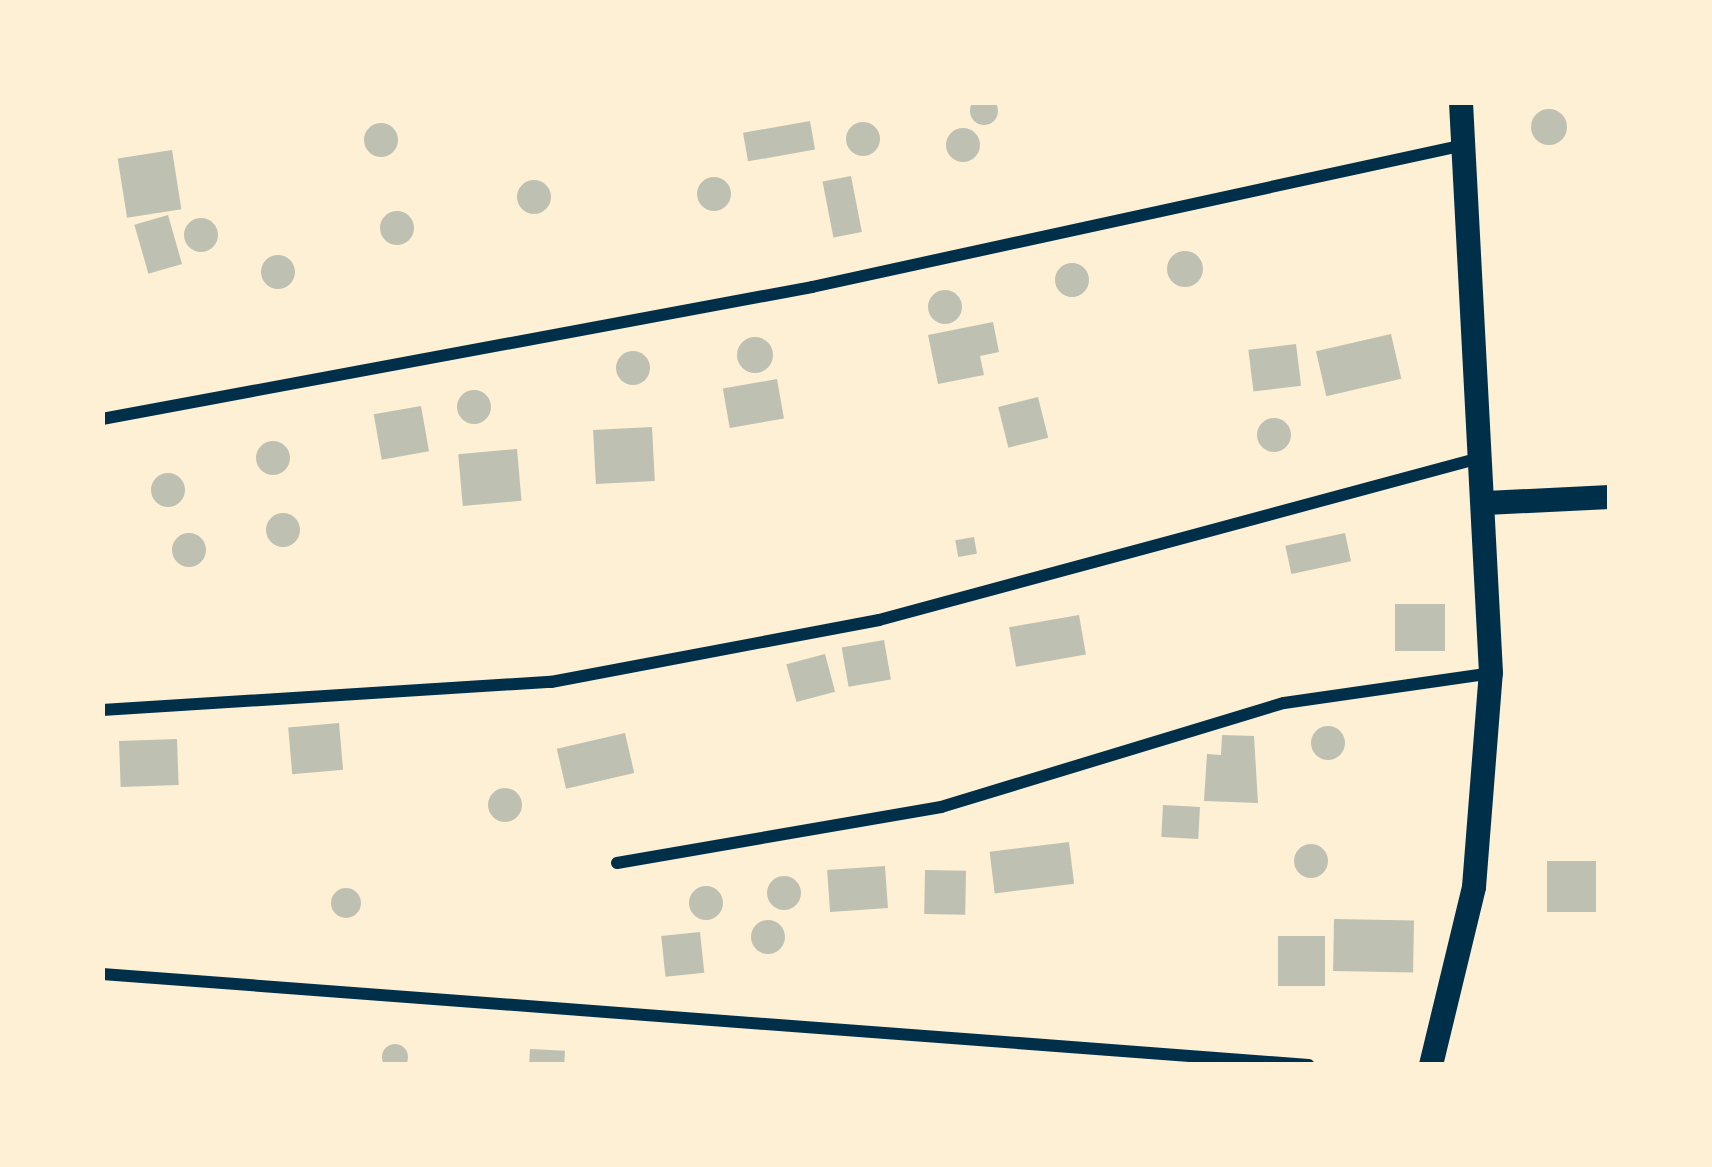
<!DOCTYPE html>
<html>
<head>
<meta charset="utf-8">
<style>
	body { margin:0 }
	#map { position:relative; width:1712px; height:1167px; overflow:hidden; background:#fdf0d5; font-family:Montserrat,sans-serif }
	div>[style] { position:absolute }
	.building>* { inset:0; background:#bec0b2; transform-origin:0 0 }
	.round { border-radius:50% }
	.minor>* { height:12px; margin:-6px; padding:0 6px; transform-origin:6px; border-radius:6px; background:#003049 }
	.secondary>* { height:24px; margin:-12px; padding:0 12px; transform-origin:12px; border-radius:12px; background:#003049 }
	span { translate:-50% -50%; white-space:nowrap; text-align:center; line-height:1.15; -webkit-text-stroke:9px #fdf0d5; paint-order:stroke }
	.frame { position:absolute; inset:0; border:105px solid #fdf0d5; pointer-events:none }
</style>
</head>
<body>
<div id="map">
	<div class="building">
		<i class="round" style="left:970px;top:97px;width:28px;height:28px"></i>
		<i class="round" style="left:1531px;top:109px;width:36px;height:36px"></i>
		<i style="left:810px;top:121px;width:29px;height:68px;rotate:80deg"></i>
		<i class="round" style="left:846px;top:122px;width:34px;height:34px"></i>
		<i class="round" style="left:364px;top:123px;width:34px;height:34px"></i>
		<i class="round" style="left:946px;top:128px;width:34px;height:34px"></i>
		<i style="left:172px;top:150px;width:60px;height:55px;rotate:81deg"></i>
		<i style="left:851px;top:176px;width:57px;height:29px;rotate:79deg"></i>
		<i class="round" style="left:697px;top:177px;width:34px;height:34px"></i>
		<i class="round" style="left:517px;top:180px;width:34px;height:34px"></i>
		<i class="round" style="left:380px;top:211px;width:34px;height:34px"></i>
		<i style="left:168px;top:215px;width:51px;height:35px;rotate:74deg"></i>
		<i class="round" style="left:184px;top:218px;width:34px;height:34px"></i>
		<i class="round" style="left:1167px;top:251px;width:36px;height:36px"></i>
		<i class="round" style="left:261px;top:255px;width:34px;height:34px"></i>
		<i class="round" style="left:1055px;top:263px;width:34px;height:34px"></i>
		<i class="round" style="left:928px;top:290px;width:34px;height:34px"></i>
		<i style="clip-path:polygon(993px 322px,999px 352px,980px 356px,984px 375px,938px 384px,928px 335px)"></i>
		<i style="left:1391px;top:334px;width:46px;height:77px;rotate:77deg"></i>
		<i class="round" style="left:737px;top:337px;width:36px;height:36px"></i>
		<i style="left:1296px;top:344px;width:42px;height:48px;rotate:83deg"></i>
		<i class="round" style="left:616px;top:351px;width:34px;height:34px"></i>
		<i style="left:777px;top:379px;width:40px;height:55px;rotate:80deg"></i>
		<i class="round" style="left:457px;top:390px;width:34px;height:34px"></i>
		<i style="left:1038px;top:397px;width:42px;height:41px;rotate:76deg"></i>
		<i style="left:421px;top:406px;width:46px;height:48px;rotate:80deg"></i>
		<i class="round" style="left:1257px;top:418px;width:34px;height:34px"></i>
		<i style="left:652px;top:427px;width:54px;height:59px;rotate:87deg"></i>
		<i class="round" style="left:256px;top:441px;width:34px;height:34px"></i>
		<i style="left:517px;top:449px;width:52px;height:59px;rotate:85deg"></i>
		<i class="round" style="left:151px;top:473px;width:34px;height:34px"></i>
		<i class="round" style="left:266px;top:513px;width:34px;height:34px"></i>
		<i class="round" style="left:172px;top:533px;width:34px;height:34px"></i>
		<i style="left:1345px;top:533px;width:29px;height:61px;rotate:78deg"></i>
		<i style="left:974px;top:537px;width:17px;height:19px;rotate:80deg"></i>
		<i style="left:1395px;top:604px;width:50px;height:47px"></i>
		<i style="left:1079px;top:615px;width:40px;height:71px;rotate:80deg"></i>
		<i style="left:884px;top:640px;width:40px;height:43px;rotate:80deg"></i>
		<i style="left:825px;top:654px;width:39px;height:40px;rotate:75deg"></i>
		<i style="left:339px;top:723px;width:47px;height:51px;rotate:85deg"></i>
		<i class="round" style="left:1311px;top:726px;width:34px;height:34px"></i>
		<i style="left:625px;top:733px;width:41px;height:70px;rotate:77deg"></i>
		<i style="clip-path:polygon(1222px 735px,1254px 736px,1258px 803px,1204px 801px,1207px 754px,1221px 755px)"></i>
		<i style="left:177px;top:739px;width:46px;height:58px;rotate:88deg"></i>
		<i class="round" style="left:488px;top:788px;width:34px;height:34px"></i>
		<i style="left:1163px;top:805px;width:37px;height:32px;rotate:3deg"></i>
		<i style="left:1069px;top:842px;width:42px;height:80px;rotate:83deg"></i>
		<i class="round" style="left:1294px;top:844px;width:34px;height:34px"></i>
		<i style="left:1547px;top:861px;width:49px;height:51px"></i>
		<i style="left:885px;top:866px;width:42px;height:58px;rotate:86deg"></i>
		<i style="left:925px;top:870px;width:41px;height:44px;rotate:1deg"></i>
		<i class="round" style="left:767px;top:876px;width:34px;height:34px"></i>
		<i class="round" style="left:689px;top:886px;width:34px;height:34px"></i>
		<i class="round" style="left:331px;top:888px;width:30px;height:30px"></i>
		<i style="left:1334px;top:919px;width:80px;height:52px;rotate:1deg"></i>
		<i class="round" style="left:751px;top:920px;width:34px;height:34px"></i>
		<i style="left:700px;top:932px;width:41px;height:39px;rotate:84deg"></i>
		<i style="left:1278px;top:936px;width:47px;height:50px"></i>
		<i class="round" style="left:382px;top:1044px;width:26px;height:26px"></i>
		<i style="left:530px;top:1049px;width:35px;height:16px;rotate:3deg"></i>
	</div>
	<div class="minor">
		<i style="left:102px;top:419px;width:722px;rotate:-10.53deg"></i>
		<i style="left:812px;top:287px;width:667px;rotate:-12.29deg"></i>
		<i style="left:102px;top:710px;width:450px;rotate:-3.6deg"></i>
		<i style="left:551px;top:682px;width:334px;rotate:-10.7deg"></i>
		<i style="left:879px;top:620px;width:626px;rotate:-15.1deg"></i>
		<i style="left:617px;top:863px;width:329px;rotate:-9.8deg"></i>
		<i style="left:941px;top:807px;width:358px;rotate:-16.9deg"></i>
		<i style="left:1284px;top:703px;width:209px;rotate:-8.2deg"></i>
		<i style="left:102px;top:974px;width:1210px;rotate:4.31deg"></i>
	</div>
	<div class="secondary">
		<i style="left:1486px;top:503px;width:124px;rotate:-2.8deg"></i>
		<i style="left:1431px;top:1065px;width:183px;rotate:-76.4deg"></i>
		<i style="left:1474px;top:887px;width:215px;rotate:-85.5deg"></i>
		<i style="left:1491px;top:673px;width:572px;rotate:-93.01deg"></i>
	</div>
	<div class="frame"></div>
</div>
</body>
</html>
